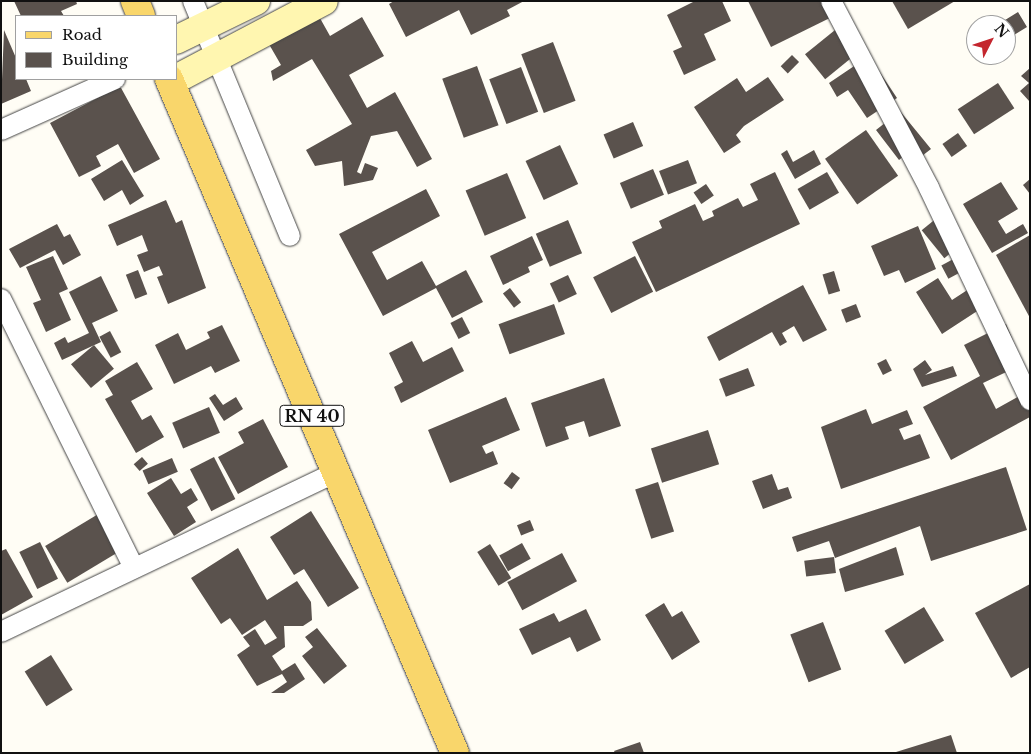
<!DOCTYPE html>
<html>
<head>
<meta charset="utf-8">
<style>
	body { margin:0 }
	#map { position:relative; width:1031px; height:754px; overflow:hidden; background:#fffdf5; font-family:"Libre Baskerville",serif }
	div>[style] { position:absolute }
	.building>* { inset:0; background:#5a524d; transform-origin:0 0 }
	.roads { filter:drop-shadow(0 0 1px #444) drop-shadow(0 0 1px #444) }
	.street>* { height:20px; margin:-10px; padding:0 10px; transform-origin:10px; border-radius:10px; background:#fff }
	.secondary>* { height:28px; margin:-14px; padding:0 14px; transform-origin:14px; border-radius:14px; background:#fff6b0 }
	.primary>* { height:28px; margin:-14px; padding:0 14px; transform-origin:14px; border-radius:14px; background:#f9d66b }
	span { translate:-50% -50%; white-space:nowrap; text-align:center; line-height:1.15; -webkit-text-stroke:5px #fff; paint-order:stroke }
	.shield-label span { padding:1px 4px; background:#fff; border:1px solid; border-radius:4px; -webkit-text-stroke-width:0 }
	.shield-label { font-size:16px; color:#111; font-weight:700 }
	.frame { position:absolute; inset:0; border:2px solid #111; pointer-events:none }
	.legend { position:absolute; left:15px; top:15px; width:162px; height:65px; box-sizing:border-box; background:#fff; border:1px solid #a0a0a0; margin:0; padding:6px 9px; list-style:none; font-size:15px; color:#111 }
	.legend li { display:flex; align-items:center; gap:10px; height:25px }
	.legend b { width:25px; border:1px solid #a0a0a0 }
	.north { position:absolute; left:966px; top:15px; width:50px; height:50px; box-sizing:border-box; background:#fff; border:1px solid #a0a0a0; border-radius:50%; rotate:49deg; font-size:14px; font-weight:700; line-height:20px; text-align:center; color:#111 }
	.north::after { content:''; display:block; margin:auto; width:18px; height:22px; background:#c4262e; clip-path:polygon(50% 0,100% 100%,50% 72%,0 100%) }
</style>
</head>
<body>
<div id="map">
	<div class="building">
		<i style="clip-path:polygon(14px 1px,76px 1px,77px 4px,61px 11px,64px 16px,21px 16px)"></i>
		<i style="clip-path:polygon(394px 1px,524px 1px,507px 10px,510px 16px,471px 35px,459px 10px,406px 37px,389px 4px)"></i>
		<i style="clip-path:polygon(695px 1px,722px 1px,731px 21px,704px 34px,716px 60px,684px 75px,673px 51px,682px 47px,667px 15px)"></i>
		<i style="clip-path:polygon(748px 1px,834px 1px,840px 13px,771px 47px)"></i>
		<i style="clip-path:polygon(892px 1px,955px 1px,908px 29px)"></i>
		<i style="clip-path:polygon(316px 11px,330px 36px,362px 17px,384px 56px,349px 75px,367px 108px,395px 92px,432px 159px,417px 167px,397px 131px,371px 136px,357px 172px,361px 174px,365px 163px,378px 168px,373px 180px,344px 186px,342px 161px,315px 166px,306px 150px,352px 124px,312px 59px,273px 81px,271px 71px,281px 65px,266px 39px)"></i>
		<i style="clip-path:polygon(1018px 12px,1027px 27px,1006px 40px,1006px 25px,997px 25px)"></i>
		<i style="left:840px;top:26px;width:32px;height:45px;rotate:51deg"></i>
		<i style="clip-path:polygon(4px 30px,16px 58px,16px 79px,26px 79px,31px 91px,1px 104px)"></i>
		<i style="left:553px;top:42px;width:63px;height:34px;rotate:69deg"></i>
		<i style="left:792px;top:55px;width:10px;height:16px;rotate:45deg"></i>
		<i style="clip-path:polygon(869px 56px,897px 98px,867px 118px,848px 90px,837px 97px,829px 83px)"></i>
		<i style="left:477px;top:66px;width:63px;height:37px;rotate:70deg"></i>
		<i style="left:521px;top:67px;width:48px;height:34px;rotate:69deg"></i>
		<i style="clip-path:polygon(1030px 68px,1030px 102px,1020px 91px,1029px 83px,1021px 76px)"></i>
		<i style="clip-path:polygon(768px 77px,784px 100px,744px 126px,736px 135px,741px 142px,724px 153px,694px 107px,737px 78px,746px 92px)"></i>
		<i style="left:998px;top:83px;width:30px;height:48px;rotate:57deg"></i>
		<i style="clip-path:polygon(120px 86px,160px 159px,134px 173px,118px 144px,96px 156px,101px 166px,79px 177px,50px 123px)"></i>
		<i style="clip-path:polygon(900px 111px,931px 149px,918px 159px,911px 150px,899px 160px,876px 130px)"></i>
		<i style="left:633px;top:122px;width:26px;height:32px;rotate:67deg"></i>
		<i style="left:866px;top:130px;width:56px;height:50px;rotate:55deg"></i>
		<i style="left:958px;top:133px;width:16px;height:19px;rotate:55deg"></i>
		<i style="left:560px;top:145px;width:43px;height:38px;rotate:65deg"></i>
		<i style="clip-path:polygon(787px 150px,793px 162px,814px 150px,821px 164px,795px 179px,781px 154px)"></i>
		<i style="clip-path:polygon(122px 160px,144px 196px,130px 205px,122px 190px,104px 201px,91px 179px)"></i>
		<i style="left:688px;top:160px;width:25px;height:31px;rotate:69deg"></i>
		<i style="left:653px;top:169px;width:28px;height:36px;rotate:67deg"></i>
		<i style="clip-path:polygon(775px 172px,800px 224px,656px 292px,632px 242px,662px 228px,659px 221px,695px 204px,703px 221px,714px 216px,712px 211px,738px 198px,743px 207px,758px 200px,750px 184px)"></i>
		<i style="left:827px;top:172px;width:24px;height:34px;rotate:60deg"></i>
		<i style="left:507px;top:173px;width:49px;height:45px;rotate:67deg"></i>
		<i style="clip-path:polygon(1030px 179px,1030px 194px,1023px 185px)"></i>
		<i style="clip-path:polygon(1001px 182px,1018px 209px,998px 221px,1006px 234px,1023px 224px,1028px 233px,992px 253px,963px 204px)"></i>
		<i style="left:706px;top:184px;width:14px;height:15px;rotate:56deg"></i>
		<i style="clip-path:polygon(426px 189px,440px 216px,372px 252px,387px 280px,422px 261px,436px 286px,466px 270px,483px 302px,452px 318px,436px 288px,383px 316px,339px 234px)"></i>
		<i style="clip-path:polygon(166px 200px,176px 223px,182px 220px,206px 288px,168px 304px,157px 277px,163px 275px,159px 266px,144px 272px,137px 255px,148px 251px,142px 235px,117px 246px,108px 225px)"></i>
		<i style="left:938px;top:217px;width:36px;height:21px;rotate:51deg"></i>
		<i style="left:568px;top:220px;width:36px;height:35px;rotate:67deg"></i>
		<i style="clip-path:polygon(57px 224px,64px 237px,70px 234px,81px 255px,63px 265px,55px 250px,20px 268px,9px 249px)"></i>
		<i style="clip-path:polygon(918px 226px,936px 269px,905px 283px,899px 270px,884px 276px,871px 246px)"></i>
		<i style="clip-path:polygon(1030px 235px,1030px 318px,996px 255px)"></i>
		<i style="clip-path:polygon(532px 236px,543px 260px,528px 267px,530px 272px,503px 285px,490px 256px)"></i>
		<i style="clip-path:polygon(53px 256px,68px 289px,59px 293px,71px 320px,46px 332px,33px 303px,41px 300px,26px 267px)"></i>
		<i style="left:635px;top:256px;width:40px;height:47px;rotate:63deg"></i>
		<i style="left:959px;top:256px;width:15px;height:20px;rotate:62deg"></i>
		<i style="left:138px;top:270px;width:26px;height:13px;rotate:69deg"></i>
		<i style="left:834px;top:271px;width:21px;height:12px;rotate:73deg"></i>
		<i style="left:568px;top:275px;width:21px;height:20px;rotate:65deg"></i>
		<i style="clip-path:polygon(101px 276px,118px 311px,92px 323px,101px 342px,62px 360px,54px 343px,65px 337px,68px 343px,89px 333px,69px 292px)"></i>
		<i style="clip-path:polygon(938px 278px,952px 300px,975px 285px,988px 304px,942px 334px,916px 292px)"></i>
		<i style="clip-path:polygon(803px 285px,827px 330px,803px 342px,794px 326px,782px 333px,787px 342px,780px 346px,772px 332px,719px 361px,707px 337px)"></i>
		<i style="left:510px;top:288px;width:18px;height:9px;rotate:52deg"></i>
		<i style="left:554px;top:304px;width:32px;height:59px;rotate:70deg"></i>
		<i style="left:856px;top:304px;width:14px;height:16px;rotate:69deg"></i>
		<i style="left:462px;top:317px;width:18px;height:13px;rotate:63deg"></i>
		<i style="clip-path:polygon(1006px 324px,1023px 364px,983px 383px,996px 409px,1030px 390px,1030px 417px,951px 460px,923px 407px,980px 376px,964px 345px)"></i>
		<i style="clip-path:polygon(222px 325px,240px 361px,215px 373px,211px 366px,174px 384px,155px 345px,178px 333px,186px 350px,210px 338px,207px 332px)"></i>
		<i style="left:110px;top:331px;width:24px;height:12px;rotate:62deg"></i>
		<i style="clip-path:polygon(412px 341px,423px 362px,452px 347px,464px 371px,401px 403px,394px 387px,403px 382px,389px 353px)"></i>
		<i style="left:94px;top:345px;width:31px;height:30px;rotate:50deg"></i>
		<i style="left:886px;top:359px;width:13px;height:10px;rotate:63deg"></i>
		<i style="clip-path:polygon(925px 360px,932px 370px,925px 375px,953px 366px,957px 376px,922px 387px,913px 369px)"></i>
		<i style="clip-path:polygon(137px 362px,153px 389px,131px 401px,142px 420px,151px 415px,164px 437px,136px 453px,105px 399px,113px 395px,105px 381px)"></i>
		<i style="left:748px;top:368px;width:19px;height:31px;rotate:69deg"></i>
		<i style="clip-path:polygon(604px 378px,621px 426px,589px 437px,584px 421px,565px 427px,569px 439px,546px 447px,531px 403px)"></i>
		<i style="clip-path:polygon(215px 394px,223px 405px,236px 397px,243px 409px,224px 421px,209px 398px)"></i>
		<i style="clip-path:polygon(506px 397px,520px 430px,482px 446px,486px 454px,493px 451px,498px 464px,450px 483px,428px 430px)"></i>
		<i style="left:209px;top:407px;width:28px;height:40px;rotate:67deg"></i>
		<i style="clip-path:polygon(866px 409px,872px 424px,907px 410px,913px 424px,899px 429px,904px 440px,920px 434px,930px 458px,841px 489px,821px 427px)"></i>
		<i style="clip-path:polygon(263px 419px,288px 467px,238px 494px,218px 457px,244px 443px,238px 432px)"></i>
		<i style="left:708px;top:430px;width:36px;height:60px;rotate:72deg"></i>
		<i style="left:142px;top:457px;width:9px;height:11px;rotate:49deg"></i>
		<i style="left:214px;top:457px;width:47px;height:27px;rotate:63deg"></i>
		<i style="left:172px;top:458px;width:15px;height:32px;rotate:67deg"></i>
		<i style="clip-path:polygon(1006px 467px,1027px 530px,931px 561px,920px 526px,835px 558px,829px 541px,797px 552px,792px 537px)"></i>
		<i style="left:512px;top:472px;width:10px;height:14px;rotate:37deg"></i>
		<i style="clip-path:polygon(772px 474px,778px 490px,788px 487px,792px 498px,763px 509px,752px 481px)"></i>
		<i style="clip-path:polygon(171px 478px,181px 494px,191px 488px,198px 500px,187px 507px,196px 522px,174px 536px,147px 493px)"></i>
		<i style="left:658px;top:482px;width:52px;height:24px;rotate:72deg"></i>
		<i style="clip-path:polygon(311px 511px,359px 588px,328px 607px,304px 569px,294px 575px,270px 537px)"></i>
		<i style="left:100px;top:513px;width:43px;height:64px;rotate:59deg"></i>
		<i style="left:530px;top:520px;width:11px;height:14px;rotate:68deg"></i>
		<i style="left:40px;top:542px;width:41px;height:23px;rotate:64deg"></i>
		<i style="left:522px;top:543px;width:18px;height:26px;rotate:61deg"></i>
		<i style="left:490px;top:544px;width:40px;height:15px;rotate:58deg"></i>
		<i style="clip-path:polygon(896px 547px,904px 575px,845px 592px,839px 569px)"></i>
		<i style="clip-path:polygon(238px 548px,267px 600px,297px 581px,311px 602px,312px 620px,303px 626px,284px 626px,285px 647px,272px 656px,282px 671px,295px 663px,305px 679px,284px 693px,271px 693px,287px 682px,282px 674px,257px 686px,237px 655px,250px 646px,243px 637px,255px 629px,265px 645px,277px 638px,265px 620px,242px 635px,230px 618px,221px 624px,191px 578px)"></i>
		<i style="clip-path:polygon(6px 549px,33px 597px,1px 615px,1px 551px)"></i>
		<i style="left:562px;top:553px;width:32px;height:62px;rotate:62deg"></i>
		<i style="left:834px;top:557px;width:16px;height:30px;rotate:83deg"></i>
		<i style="clip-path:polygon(1030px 584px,1030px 667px,1011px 678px,975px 613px)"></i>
		<i style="clip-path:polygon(664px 603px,672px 617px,682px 611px,700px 642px,672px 660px,645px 615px)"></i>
		<i style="left:924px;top:607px;width:39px;height:46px;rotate:59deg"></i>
		<i style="clip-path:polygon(586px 609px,601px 640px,577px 652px,570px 637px,532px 655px,519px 629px,554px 613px,559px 622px)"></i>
		<i style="left:823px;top:622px;width:51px;height:35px;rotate:69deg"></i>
		<i style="clip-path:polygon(317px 628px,347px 666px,324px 684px,302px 656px,313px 647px,305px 637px)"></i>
		<i style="left:51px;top:655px;width:41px;height:31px;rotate:58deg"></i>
		<i style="clip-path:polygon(951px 735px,957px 753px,896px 753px,896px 752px)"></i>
		<i style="clip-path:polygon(640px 742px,644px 753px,615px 753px,614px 751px)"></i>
	</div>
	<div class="roads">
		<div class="street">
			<i style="left:193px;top:1px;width:254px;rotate:67.6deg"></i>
			<i style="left:831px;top:1px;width:211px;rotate:62.3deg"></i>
			<i style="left:929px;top:188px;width:235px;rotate:64.5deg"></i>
			<i style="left:1px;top:130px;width:125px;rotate:-24.1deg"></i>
			<i style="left:1px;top:299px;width:300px;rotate:63.7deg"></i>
			<i style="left:1px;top:632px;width:371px;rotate:-25.5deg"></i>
		</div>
		<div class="secondary">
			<i style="left:176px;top:40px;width:89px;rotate:-26deg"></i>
			<i style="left:176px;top:79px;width:167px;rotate:-27.8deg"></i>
		</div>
		<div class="primary">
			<i style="left:135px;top:1px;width:16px;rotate:68deg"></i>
			<i style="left:169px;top:79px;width:732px;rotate:67.01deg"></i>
		</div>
	</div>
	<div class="shield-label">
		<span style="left:312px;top:416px">RN 40</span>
	</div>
	<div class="frame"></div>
	<ul class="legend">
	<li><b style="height:6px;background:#f9d66b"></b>Road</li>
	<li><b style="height:14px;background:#5a524d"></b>Building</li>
	</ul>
	<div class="north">N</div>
</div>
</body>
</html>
